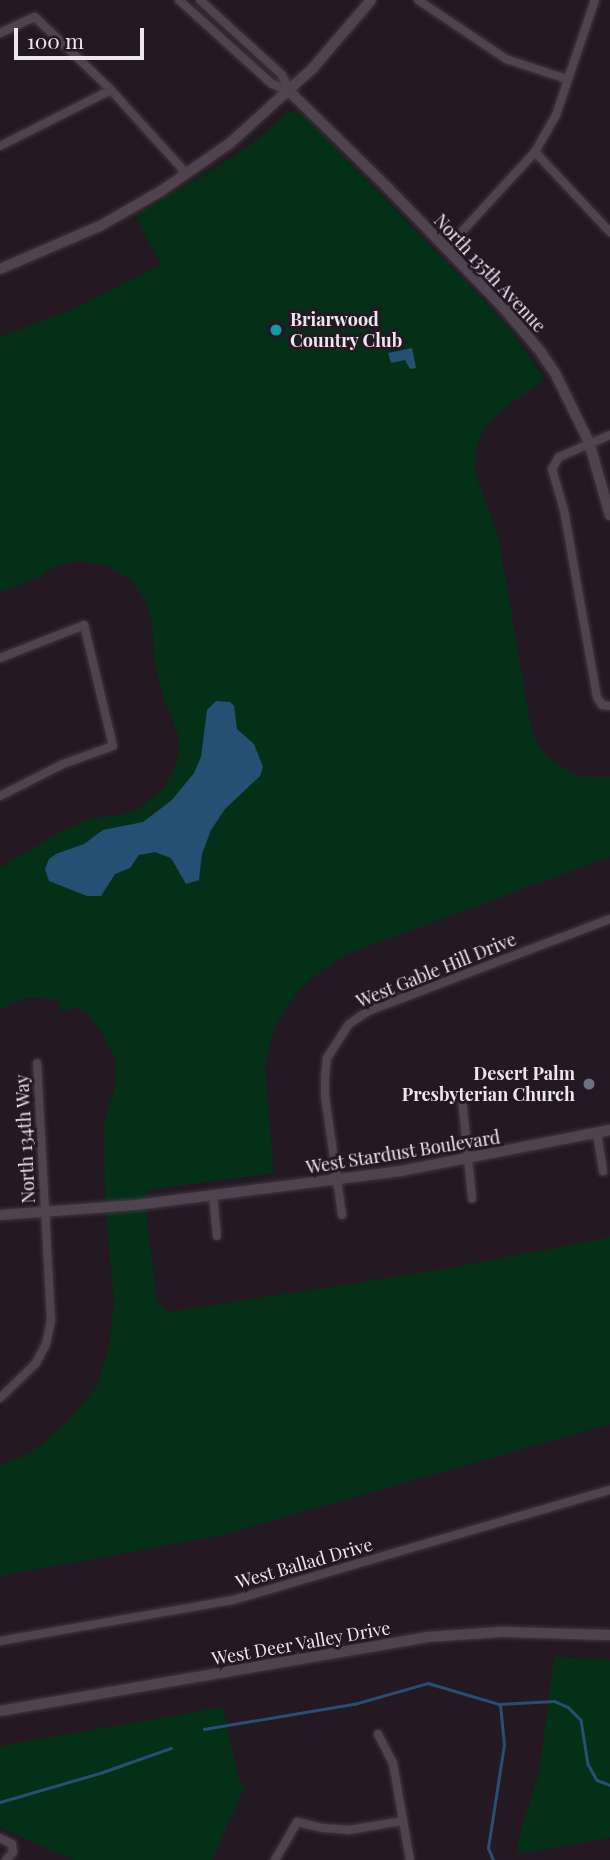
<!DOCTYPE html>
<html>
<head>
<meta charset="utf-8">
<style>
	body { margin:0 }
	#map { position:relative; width:610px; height:1860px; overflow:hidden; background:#241823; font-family:"Playfair Display",serif }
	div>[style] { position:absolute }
	.green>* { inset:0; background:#043018 }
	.water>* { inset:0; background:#264f74 }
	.stream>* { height:2.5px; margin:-1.25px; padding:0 1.25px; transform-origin:1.25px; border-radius:1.25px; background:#264f74 }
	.roads { filter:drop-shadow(0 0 2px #3e363e) drop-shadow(0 0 2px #3e363e) }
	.minor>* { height:8px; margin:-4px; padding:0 4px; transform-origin:4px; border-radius:4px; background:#504350 }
	.tertiary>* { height:10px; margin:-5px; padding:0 5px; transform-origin:5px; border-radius:5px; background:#504350 }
	.dots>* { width:19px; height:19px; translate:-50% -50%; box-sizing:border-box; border:4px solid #241823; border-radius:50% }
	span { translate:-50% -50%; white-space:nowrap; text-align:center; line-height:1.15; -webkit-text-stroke:6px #241823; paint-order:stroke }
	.street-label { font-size:18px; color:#eee6ee }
	.poi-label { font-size:18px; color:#eee6ee; font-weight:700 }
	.left { translate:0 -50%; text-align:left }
	.right { translate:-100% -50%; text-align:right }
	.scale { position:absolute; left:14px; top:28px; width:130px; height:32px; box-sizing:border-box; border:4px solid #eee6ee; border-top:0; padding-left:9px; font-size:21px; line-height:24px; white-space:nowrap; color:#eee6ee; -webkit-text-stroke:5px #241823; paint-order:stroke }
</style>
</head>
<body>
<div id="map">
	<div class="green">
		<i style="clip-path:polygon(294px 111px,302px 114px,488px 305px,514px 334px,545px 380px,505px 407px,485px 426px,476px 449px,475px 472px,499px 540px,530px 722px,538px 746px,552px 761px,578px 777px,610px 777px,610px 857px,347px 954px,309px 980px,289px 1003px,273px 1031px,265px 1066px,274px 1173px,148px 1190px,147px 1217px,157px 1303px,169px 1312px,451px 1268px,610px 1237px,610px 1424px,218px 1536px,0 1576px,0 1465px,29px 1454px,66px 1423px,97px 1386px,110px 1343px,114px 1301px,105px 1199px,104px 1122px,116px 1083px,116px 1060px,103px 1034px,87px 1013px,75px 1007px,62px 1012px,57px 1000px,41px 998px,27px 998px,0 1009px,0 868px,56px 834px,93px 818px,126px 814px,141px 807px,165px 786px,174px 771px,179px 752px,178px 734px,165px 702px,154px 659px,152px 620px,145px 599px,130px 579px,106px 565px,79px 561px,55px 566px,38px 578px,0 592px,0 337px,76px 308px,161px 264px,135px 216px,219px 165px,252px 144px,287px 113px)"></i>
		<i style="clip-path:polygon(554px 1657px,610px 1660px,610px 1838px,517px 1854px,521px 1829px,539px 1774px)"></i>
		<i style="clip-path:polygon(223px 1707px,240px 1784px,246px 1784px,212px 1860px,75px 1860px,0 1828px,0 1746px)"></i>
	</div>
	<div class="water">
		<i style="clip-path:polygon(412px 348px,416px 368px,410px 369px,405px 360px,391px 363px,388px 353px)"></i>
		<i style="clip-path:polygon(216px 701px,230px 702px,234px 706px,237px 729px,254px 744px,263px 767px,260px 776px,225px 809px,211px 830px,202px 854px,199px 880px,186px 884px,171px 858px,155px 852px,139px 855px,130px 868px,115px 874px,101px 896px,87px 896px,49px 881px,45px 869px,49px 859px,56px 854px,84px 844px,103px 830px,143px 822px,172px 800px,194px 773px,201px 757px,207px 710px)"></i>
	</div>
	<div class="stream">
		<i style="left:204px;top:1729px;width:152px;rotate:-9.5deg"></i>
		<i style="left:354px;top:1704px;width:77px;rotate:-15.8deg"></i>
		<i style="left:428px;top:1683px;width:74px;rotate:16.5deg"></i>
		<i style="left:499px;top:1704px;width:55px;rotate:-3.1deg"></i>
		<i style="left:554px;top:1701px;width:15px;rotate:23deg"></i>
		<i style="left:568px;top:1707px;width:18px;rotate:45deg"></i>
		<i style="left:581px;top:1720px;width:45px;rotate:81deg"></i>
		<i style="left:588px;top:1764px;width:18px;rotate:61deg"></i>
		<i style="left:597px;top:1780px;width:14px;rotate:21deg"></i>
		<i style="left:0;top:1802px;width:104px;rotate:-16.2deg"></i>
		<i style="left:100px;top:1773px;width:75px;rotate:-19.4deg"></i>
		<i style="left:493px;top:1860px;width:13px;rotate:-113deg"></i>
		<i style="left:488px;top:1848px;width:104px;rotate:-81.2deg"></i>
		<i style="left:504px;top:1745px;width:40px;rotate:-95.7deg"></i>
	</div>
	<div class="roads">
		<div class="minor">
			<i style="left:179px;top:0;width:125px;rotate:42.1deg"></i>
			<i style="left:272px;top:84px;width:18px;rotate:22deg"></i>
			<i style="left:200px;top:0;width:111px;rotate:42.4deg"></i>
			<i style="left:282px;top:75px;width:17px;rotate:66deg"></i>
			<i style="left:418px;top:0;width:106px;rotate:33.8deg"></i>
			<i style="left:506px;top:59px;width:64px;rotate:18.2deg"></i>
			<i style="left:0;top:33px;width:38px;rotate:-25deg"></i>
			<i style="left:35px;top:17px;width:105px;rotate:43.8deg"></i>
			<i style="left:111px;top:90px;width:112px;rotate:47.9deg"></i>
			<i style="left:0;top:146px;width:124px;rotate:-26.8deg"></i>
			<i style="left:535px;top:152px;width:110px;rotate:46.8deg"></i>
			<i style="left:446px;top:249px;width:132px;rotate:-47.5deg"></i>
			<i style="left:535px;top:152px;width:43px;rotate:-60.4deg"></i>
			<i style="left:556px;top:115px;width:121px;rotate:-71.3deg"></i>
			<i style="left:610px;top:435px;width:56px;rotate:156.7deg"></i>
			<i style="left:559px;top:457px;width:14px;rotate:120deg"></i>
			<i style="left:552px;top:469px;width:43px;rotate:73.7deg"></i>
			<i style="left:564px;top:510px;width:190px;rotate:80deg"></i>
			<i style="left:597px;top:697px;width:9px;rotate:58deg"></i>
			<i style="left:602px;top:705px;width:8px;rotate:7deg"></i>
			<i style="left:0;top:658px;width:90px;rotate:-21.4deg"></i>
			<i style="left:84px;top:625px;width:124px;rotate:76.5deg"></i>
			<i style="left:113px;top:746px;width:53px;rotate:160.2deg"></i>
			<i style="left:63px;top:764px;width:71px;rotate:153.1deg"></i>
			<i style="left:462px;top:1099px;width:100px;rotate:84.2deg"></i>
			<i style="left:597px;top:1133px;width:39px;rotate:81deg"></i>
			<i style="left:213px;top:1194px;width:42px;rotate:84.6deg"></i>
			<i style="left:342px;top:1215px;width:120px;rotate:-98.1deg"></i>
			<i style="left:325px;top:1096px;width:19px;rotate:-90deg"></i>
			<i style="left:325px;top:1077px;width:19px;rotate:-84deg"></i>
			<i style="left:327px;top:1058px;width:40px;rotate:-57.1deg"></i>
			<i style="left:349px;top:1024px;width:23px;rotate:-34deg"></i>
			<i style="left:368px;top:1011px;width:259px;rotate:-20.8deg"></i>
			<i style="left:0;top:1398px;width:50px;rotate:-44.2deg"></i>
			<i style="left:36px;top:1363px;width:21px;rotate:-62deg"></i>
			<i style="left:46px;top:1344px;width:25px;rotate:-78deg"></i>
			<i style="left:51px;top:1320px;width:257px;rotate:-93.1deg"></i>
			<i style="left:0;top:1641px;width:237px;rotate:-10deg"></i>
			<i style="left:233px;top:1600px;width:393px;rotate:-16.3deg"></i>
			<i style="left:378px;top:1734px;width:33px;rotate:63deg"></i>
			<i style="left:393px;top:1763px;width:98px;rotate:80.1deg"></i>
			<i style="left:0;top:1838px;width:13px;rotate:27deg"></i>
			<i style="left:12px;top:1844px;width:8px;rotate:83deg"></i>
			<i style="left:13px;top:1852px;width:11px;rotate:131deg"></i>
			<i style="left:275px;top:1860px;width:44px;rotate:-59.9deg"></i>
			<i style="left:297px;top:1822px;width:27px;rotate:13deg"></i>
			<i style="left:323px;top:1828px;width:26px;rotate:4deg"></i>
			<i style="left:349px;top:1830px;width:55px;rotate:-9.5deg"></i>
		</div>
		<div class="tertiary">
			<i style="left:289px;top:91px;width:139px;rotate:44.4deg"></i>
			<i style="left:388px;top:188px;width:165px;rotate:46deg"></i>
			<i style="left:503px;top:307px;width:57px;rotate:49.9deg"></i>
			<i style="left:540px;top:351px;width:27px;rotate:56deg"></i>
			<i style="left:555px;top:373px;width:77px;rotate:63.8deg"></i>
			<i style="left:589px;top:442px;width:76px;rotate:74deg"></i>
			<i style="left:0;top:269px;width:109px;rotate:-23.3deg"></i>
			<i style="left:100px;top:226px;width:70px;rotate:-29.8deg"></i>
			<i style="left:161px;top:191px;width:84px;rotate:-34.8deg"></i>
			<i style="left:230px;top:143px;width:112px;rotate:-42.1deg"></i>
			<i style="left:313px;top:68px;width:89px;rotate:-49.5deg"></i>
			<i style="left:0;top:1215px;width:136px;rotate:-4.2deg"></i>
			<i style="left:136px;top:1205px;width:267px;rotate:-7.3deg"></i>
			<i style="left:401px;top:1171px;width:213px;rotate:-11.1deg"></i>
			<i style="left:0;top:1711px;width:433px;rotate:-9.8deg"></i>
			<i style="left:427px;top:1637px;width:74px;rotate:-3.9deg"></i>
			<i style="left:501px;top:1632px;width:109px;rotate:1.6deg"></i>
		</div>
	</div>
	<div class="dots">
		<i style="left:276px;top:330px;background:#0f9aa8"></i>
		<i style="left:589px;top:1084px;background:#6b7280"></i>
	</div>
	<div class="street-label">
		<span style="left:490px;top:273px;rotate:47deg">North 135th Avenue</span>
		<span style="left:436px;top:970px;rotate:-22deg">West Gable Hill Drive</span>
		<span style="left:25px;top:1139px;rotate:-93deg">North 134th Way</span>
		<span style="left:403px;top:1152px;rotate:-9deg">West Stardust Boulevard</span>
		<span style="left:304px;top:1563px;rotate:-16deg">West Ballad Drive</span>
		<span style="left:301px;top:1643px;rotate:-10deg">West Deer Valley Drive</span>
	</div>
	<div class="poi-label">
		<span class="left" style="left:290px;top:330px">Briarwood<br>Country Club</span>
		<span class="right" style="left:575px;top:1084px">Desert Palm<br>Presbyterian Church</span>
	</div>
	<div class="scale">100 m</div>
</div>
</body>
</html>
